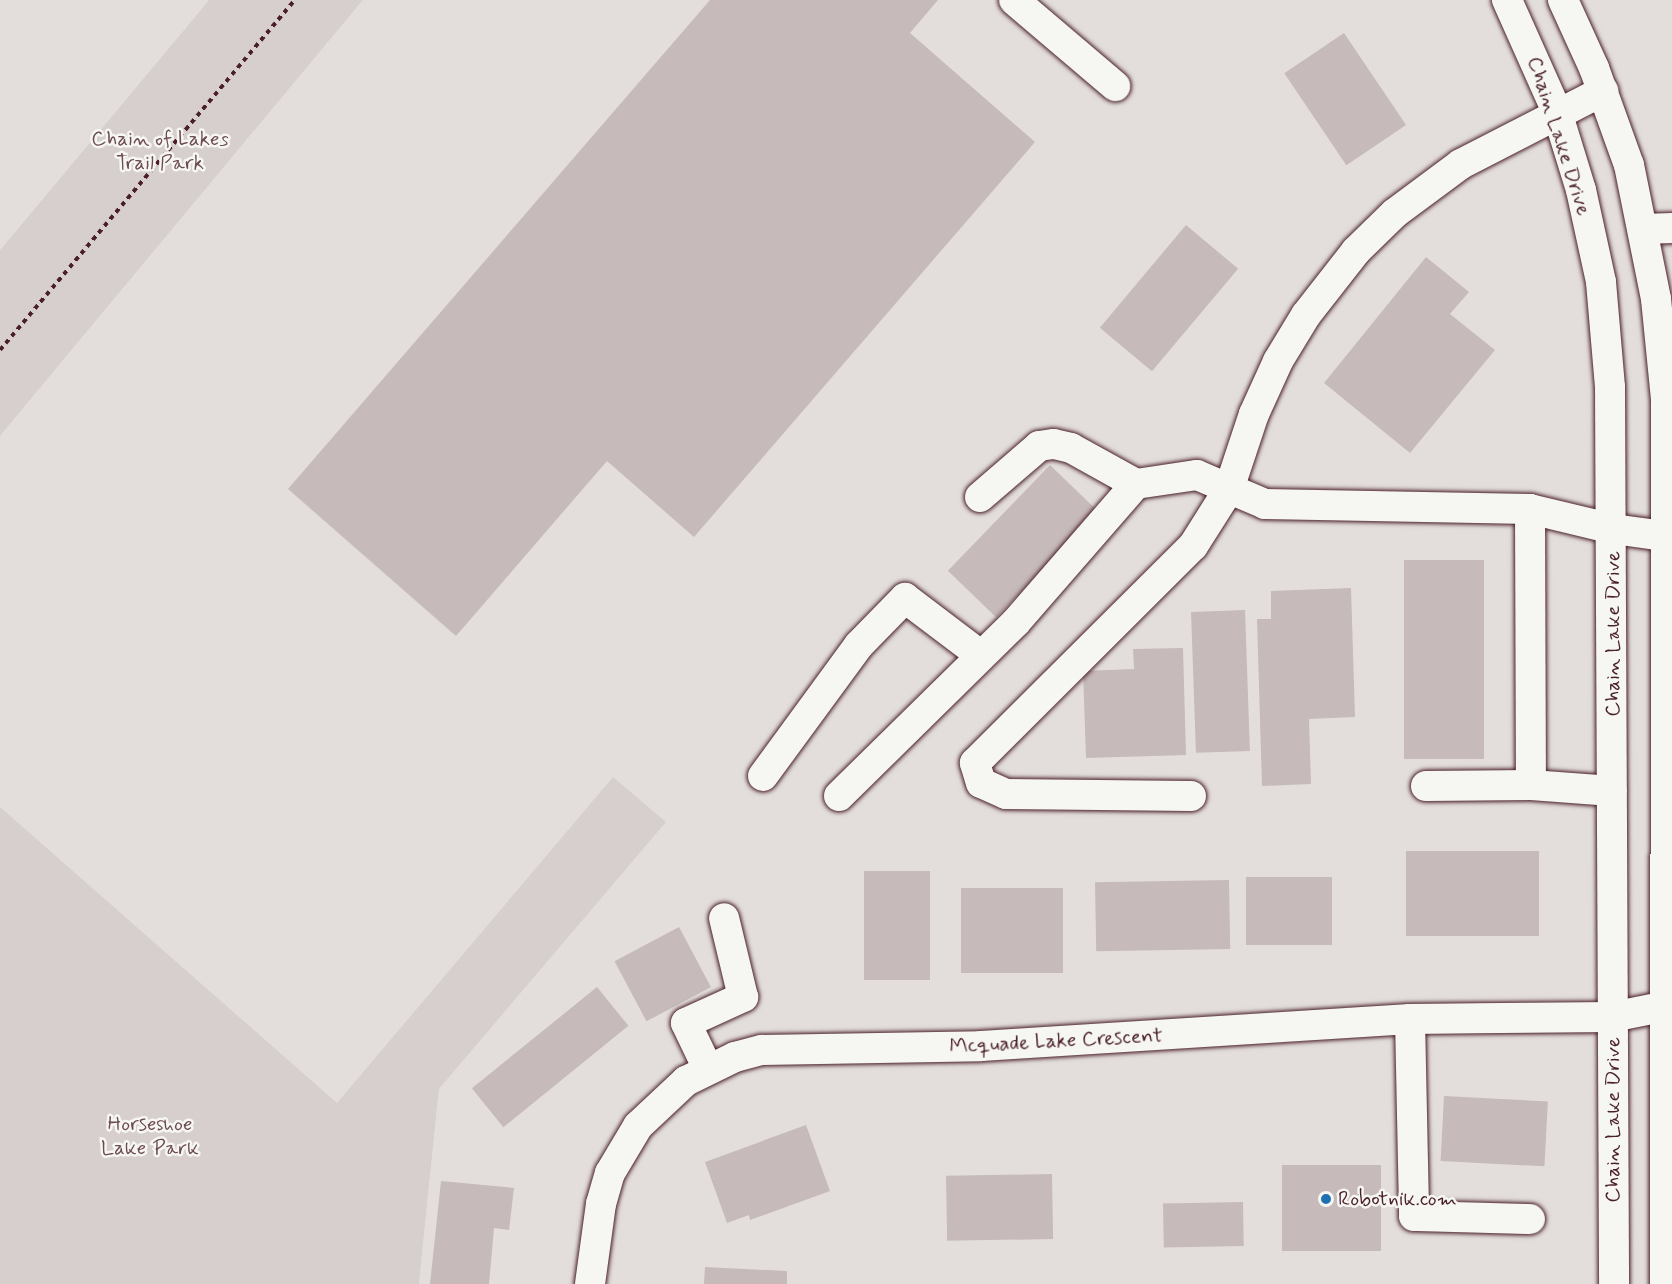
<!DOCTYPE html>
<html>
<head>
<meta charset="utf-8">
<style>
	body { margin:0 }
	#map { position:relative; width:1672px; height:1284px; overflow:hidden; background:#efedea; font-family:Mynerve,sans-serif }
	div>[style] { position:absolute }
	.built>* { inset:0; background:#e3dedc }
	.green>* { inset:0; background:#d7cfce }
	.building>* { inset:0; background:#c6babb; transform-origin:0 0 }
	.path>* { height:4px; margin-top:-2px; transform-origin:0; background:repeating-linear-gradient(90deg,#4a1f2b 0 4.5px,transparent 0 9px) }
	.roads { filter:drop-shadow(0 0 2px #4a1f2b) drop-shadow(0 0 2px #4a1f2b) }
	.minor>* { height:30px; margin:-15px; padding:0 15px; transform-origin:15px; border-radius:15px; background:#f6f6f2 }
	.dots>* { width:16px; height:16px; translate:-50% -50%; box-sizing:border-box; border:3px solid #f6f6f2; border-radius:50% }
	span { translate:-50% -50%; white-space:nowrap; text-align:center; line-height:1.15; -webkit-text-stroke:5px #f6f6f2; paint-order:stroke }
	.street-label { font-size:21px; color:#4a1f2b }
	.park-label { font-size:21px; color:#6d4b54 }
	.poi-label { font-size:21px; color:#4a1f2b }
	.left { translate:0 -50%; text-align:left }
</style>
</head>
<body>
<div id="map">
	<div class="built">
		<i style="clip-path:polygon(0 0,209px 0,0 250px)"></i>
		<i style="clip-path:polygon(363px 0,1672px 0,1672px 1284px,419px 1284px,439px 1089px,666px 821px,340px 1113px,0 823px,0 436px)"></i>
	</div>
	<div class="green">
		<i style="clip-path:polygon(209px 0,363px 0,0 436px,0 250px)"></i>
		<i style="clip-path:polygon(613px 777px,666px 822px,439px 1089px,419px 1284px,0 1284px,0 807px,337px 1103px)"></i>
	</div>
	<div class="building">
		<i style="clip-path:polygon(710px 0,938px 0,910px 33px,1035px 142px,694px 537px,607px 461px,456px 636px,288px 489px)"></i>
		<i style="left:1344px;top:33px;width:111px;height:72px;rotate:56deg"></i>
		<i style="left:1186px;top:225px;width:68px;height:134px;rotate:40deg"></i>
		<i style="clip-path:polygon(1426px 257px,1469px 292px,1450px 314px,1495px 350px,1410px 453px,1324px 383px)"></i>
		<i style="left:1050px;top:465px;width:67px;height:147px;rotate:44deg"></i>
		<i style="left:1404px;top:560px;width:80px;height:199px"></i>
		<i style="clip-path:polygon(1351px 588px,1355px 717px,1309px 719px,1311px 784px,1262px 786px,1257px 619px,1271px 619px,1271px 591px)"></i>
		<i style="left:1245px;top:610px;width:141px;height:54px;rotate:88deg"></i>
		<i style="clip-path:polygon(1183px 648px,1186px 755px,1086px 758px,1083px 671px,1134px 669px,1133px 649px)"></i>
		<i style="left:1406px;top:851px;width:133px;height:85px"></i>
		<i style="left:864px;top:871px;width:66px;height:109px"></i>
		<i style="left:1246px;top:877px;width:86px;height:68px"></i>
		<i style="left:1229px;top:880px;width:69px;height:134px;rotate:89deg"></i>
		<i style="left:961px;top:888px;width:102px;height:85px"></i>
		<i style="left:679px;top:927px;width:68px;height:73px;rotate:62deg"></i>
		<i style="left:597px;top:987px;width:50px;height:161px;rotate:51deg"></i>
		<i style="left:1444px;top:1096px;width:104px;height:65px;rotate:3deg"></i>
		<i style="clip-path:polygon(806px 1125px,830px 1191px,750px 1220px,749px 1215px,727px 1223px,705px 1162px)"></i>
		<i style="left:1282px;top:1165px;width:99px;height:86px"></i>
		<i style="left:1052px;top:1174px;width:65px;height:106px;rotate:89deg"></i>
		<i style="clip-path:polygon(441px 1181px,514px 1188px,509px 1230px,494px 1228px,489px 1284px,430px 1284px)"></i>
		<i style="left:1243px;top:1202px;width:44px;height:80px;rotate:89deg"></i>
		<i style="clip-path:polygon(705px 1267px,787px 1271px,787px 1284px,704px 1284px)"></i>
	</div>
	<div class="path">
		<i style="left:0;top:350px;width:458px;rotate:-49.9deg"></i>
	</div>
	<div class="roads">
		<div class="minor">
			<i style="left:1014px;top:0;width:133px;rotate:40.4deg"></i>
			<i style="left:1507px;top:0;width:123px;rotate:65.9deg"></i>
			<i style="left:1557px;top:112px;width:82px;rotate:72.9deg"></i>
			<i style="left:1581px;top:190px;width:94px;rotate:77.7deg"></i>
			<i style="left:1601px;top:282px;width:105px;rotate:85.1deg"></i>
			<i style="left:1610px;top:387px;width:897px;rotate:89.74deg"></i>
			<i style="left:1563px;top:0;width:75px;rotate:65.5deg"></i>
			<i style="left:1594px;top:68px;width:103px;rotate:70.2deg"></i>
			<i style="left:1629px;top:165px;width:137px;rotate:78.6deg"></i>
			<i style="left:1656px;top:299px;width:101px;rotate:84.3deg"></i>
			<i style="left:1666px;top:400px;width:884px;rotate:90.06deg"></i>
			<i style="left:1644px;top:229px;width:28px;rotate:-2deg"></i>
			<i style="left:980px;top:497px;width:78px;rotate:-40.8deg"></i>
			<i style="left:1039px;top:446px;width:15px;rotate:-8deg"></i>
			<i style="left:1054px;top:444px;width:17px;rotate:13deg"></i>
			<i style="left:1071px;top:448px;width:74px;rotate:29deg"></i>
			<i style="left:1530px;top:509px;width:276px;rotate:89.8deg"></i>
			<i style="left:763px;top:776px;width:162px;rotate:-53.8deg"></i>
			<i style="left:859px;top:645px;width:66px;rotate:-45.6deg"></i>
			<i style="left:905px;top:598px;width:93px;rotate:37.1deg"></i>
			<i style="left:1426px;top:786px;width:105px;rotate:-0.5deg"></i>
			<i style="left:1531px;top:785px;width:81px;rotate:4.2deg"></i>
			<i style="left:839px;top:796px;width:248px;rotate:-44.5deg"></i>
			<i style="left:1016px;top:622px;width:183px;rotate:-49deg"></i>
			<i style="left:1136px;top:484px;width:62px;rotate:-8.4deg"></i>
			<i style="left:1197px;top:475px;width:74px;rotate:23.1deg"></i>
			<i style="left:1265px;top:504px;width:265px;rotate:1.1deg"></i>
			<i style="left:1530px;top:509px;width:85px;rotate:13.5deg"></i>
			<i style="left:1613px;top:529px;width:60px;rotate:7.7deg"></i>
			<i style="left:1191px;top:796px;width:185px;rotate:-179.4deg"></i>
			<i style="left:1006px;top:794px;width:27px;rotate:-156deg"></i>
			<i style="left:981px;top:783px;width:21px;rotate:-107deg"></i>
			<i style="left:975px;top:763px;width:308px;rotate:-44.9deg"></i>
			<i style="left:1193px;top:546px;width:67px;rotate:-57.7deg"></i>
			<i style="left:1229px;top:489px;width:79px;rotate:-71.6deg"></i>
			<i style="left:1254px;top:414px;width:58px;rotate:-65.6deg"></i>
			<i style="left:1278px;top:361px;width:54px;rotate:-58.7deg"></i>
			<i style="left:1306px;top:315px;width:81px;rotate:-52deg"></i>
			<i style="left:1356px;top:251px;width:54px;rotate:-44.3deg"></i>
			<i style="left:1395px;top:213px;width:82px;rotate:-36.6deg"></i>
			<i style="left:1461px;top:164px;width:160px;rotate:-27.2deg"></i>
			<i style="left:1410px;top:1019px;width:197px;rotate:88.8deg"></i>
			<i style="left:1414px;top:1216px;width:116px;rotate:1.5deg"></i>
			<i style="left:708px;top:1069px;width:51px;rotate:-115.6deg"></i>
			<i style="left:686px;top:1023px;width:63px;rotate:-24.5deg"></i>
			<i style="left:743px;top:997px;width:81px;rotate:-103.5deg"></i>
			<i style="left:590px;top:1284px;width:81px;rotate:-82.2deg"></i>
			<i style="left:601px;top:1204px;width:32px;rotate:-74deg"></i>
			<i style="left:610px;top:1173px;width:55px;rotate:-59.2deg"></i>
			<i style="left:638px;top:1126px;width:66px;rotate:-43.2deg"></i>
			<i style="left:686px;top:1081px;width:55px;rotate:-26.1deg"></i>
			<i style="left:735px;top:1057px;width:28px;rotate:-15deg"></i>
			<i style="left:762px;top:1050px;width:219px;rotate:-1deg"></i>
			<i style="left:981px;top:1046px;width:430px;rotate:-3.6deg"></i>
			<i style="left:1410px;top:1019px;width:202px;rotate:-0.6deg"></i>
			<i style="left:1612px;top:1017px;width:61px;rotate:-11.3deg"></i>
		</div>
	</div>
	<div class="dots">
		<i style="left:1326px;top:1199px;background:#1f6fb2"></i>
	</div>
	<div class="street-label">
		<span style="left:1559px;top:136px;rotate:72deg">Chain Lake Drive</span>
		<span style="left:1613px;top:634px;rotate:-90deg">Chain Lake Drive</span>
		<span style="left:1056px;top:1041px;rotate:-3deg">Mcquade Lake Crescent</span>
		<span style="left:1613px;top:1120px;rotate:-90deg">Chain Lake Drive</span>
	</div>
	<div class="park-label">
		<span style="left:160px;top:151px">Chain of Lakes<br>Trail Park</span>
		<span style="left:150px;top:1136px">Horseshoe<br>Lake Park</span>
	</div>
	<div class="poi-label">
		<span class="left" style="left:1338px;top:1199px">Robotnik.com</span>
	</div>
</div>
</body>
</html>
